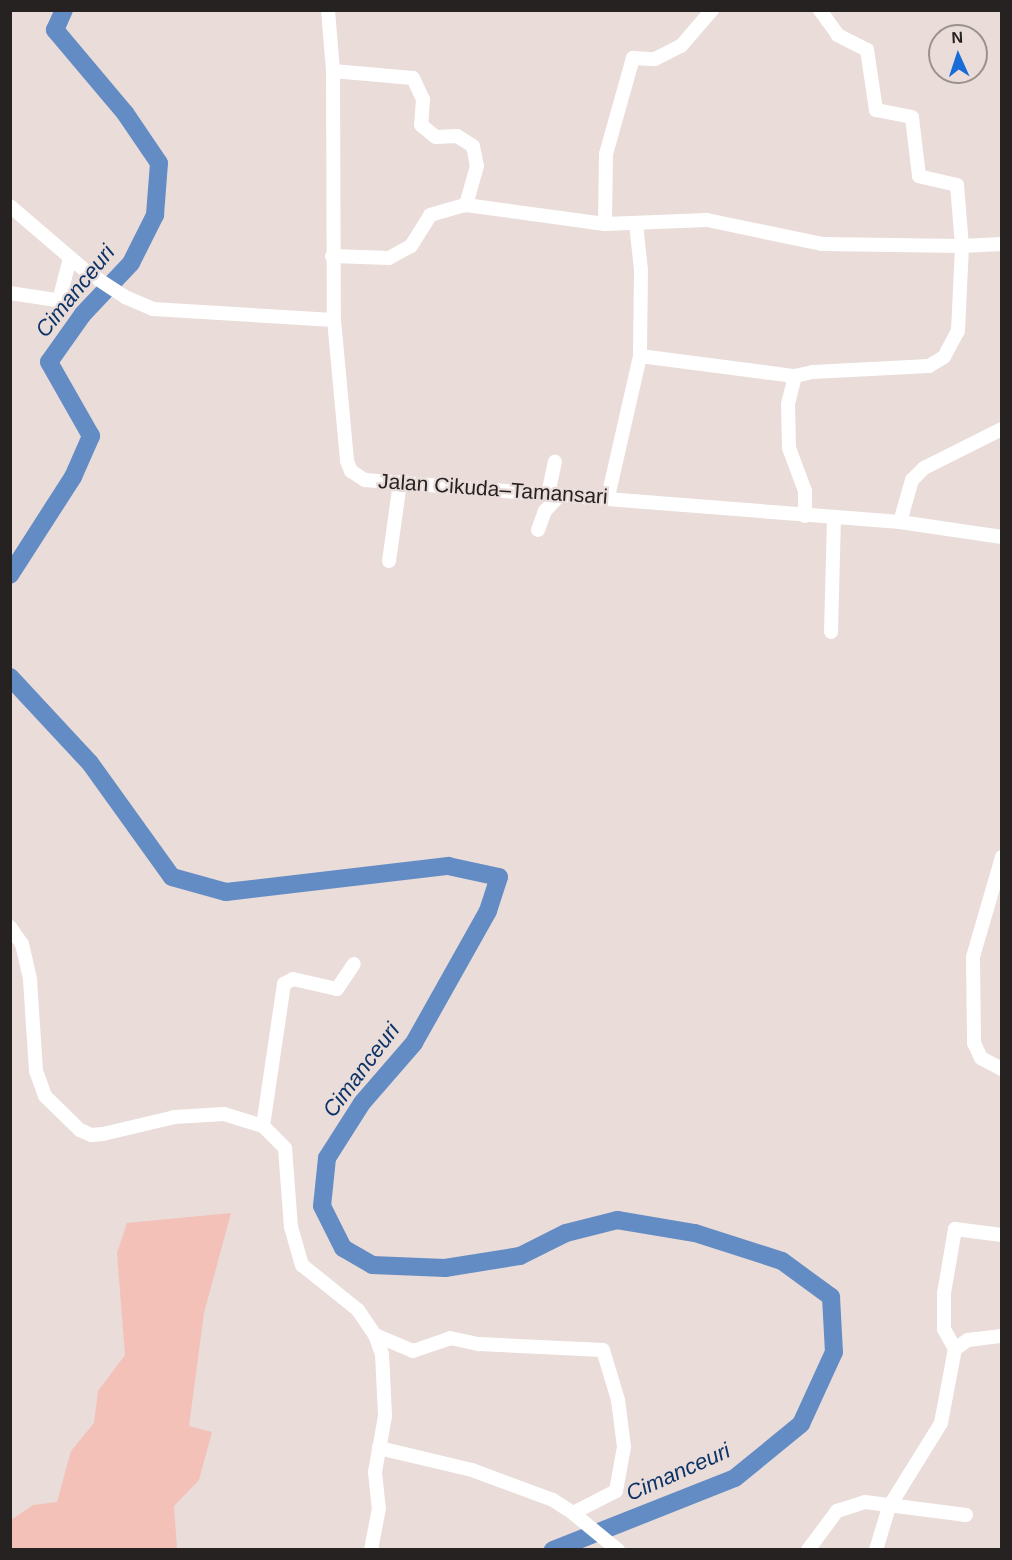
<!DOCTYPE html>
<html>
<head>
<meta charset="utf-8">
<style>
	body { margin:0 }
	#map { position:relative; width:1012px; height:1560px; overflow:hidden; background:#e9dcd9; font-family:Helvetica,sans-serif }
	div>[style] { position:absolute }
	.green>* { inset:0; background:#f3c1b8 }
	.river>* { height:18px; margin:-9px; padding:0 9px; transform-origin:9px; border-radius:9px; background:#648cc4 }
	.minor>* { height:14px; margin:-7px; padding:0 7px; transform-origin:7px; border-radius:7px; background:#fff }
	span { translate:-50% -50%; white-space:nowrap; text-align:center; line-height:1.15; -webkit-text-stroke:4.5px #e9dcd9; paint-order:stroke }
	.street-label { font-size:21px; color:#272222 }
	.water-label { font-size:22px; color:#0c3367; font-style:italic }
	.frame { position:absolute; inset:0; border:12px solid #272222; pointer-events:none }
	.north { position:absolute; left:928px; top:24px; width:60px; height:60px; box-sizing:border-box; background:#e9dcd9; border:2px solid #9b9290; border-radius:50%; rotate:357deg; font-size:16px; font-weight:700; line-height:24px; text-align:center; color:#272222 }
	.north::after { content:''; display:block; margin:auto; width:21px; height:27px; background:#186cd6; clip-path:polygon(50% 0,100% 100%,50% 72%,0 100%) }
</style>
</head>
<body>
<div id="map">
	<div class="green">
		<i style="clip-path:polygon(231px 1213px,204px 1313px,189px 1426px,212px 1432px,199px 1480px,174px 1506px,177px 1549px,11px 1549px,11px 1520px,33px 1505px,57px 1502px,71px 1451px,94px 1423px,98px 1391px,125px 1355px,117px 1253px,127px 1223px)"></i>
	</div>
	<div class="river">
		<i style="left:10px;top:575px;width:117px;rotate:-57.3deg"></i>
		<i style="left:73px;top:477px;width:45px;rotate:-66.3deg"></i>
		<i style="left:91px;top:436px;width:85px;rotate:-119.6deg"></i>
		<i style="left:49px;top:362px;width:59px;rotate:-54.7deg"></i>
		<i style="left:83px;top:314px;width:70px;rotate:-46.7deg"></i>
		<i style="left:131px;top:263px;width:54px;rotate:-63.4deg"></i>
		<i style="left:155px;top:215px;width:52px;rotate:-85.6deg"></i>
		<i style="left:159px;top:163px;width:60px;rotate:-124.2deg"></i>
		<i style="left:125px;top:113px;width:109px;rotate:-130.1deg"></i>
		<i style="left:55px;top:30px;width:22px;rotate:-66deg"></i>
		<i style="left:10px;top:677px;width:117px;rotate:47.1deg"></i>
		<i style="left:90px;top:763px;width:140px;rotate:54.3deg"></i>
		<i style="left:172px;top:877px;width:56px;rotate:15.5deg"></i>
		<i style="left:226px;top:892px;width:224px;rotate:-6.7deg"></i>
		<i style="left:448px;top:866px;width:52px;rotate:12.2deg"></i>
		<i style="left:499px;top:877px;width:36px;rotate:108deg"></i>
		<i style="left:488px;top:911px;width:151px;rotate:119.3deg"></i>
		<i style="left:414px;top:1043px;width:79px;rotate:130.9deg"></i>
		<i style="left:362px;top:1103px;width:65px;rotate:122.5deg"></i>
		<i style="left:327px;top:1158px;width:48px;rotate:95.9deg"></i>
		<i style="left:322px;top:1206px;width:47px;rotate:63.4deg"></i>
		<i style="left:343px;top:1248px;width:34px;rotate:30deg"></i>
		<i style="left:372px;top:1265px;width:73px;rotate:2.4deg"></i>
		<i style="left:445px;top:1268px;width:76px;rotate:-9.1deg"></i>
		<i style="left:520px;top:1256px;width:51px;rotate:-26.6deg"></i>
		<i style="left:566px;top:1233px;width:53px;rotate:-14.3deg"></i>
		<i style="left:617px;top:1220px;width:79px;rotate:9.5deg"></i>
		<i style="left:695px;top:1233px;width:91px;rotate:17.8deg"></i>
		<i style="left:782px;top:1261px;width:61px;rotate:36.3deg"></i>
		<i style="left:831px;top:1297px;width:55px;rotate:86.9deg"></i>
		<i style="left:834px;top:1352px;width:79px;rotate:114.6deg"></i>
		<i style="left:801px;top:1424px;width:85px;rotate:140.7deg"></i>
		<i style="left:735px;top:1478px;width:196px;rotate:158.4deg"></i>
	</div>
	<div class="minor">
		<i style="left:328px;top:10px;width:61px;rotate:85.3deg"></i>
		<i style="left:333px;top:71px;width:249px;rotate:89.8deg"></i>
		<i style="left:333px;top:71px;width:80px;rotate:5deg"></i>
		<i style="left:413px;top:78px;width:23px;rotate:65deg"></i>
		<i style="left:423px;top:99px;width:26px;rotate:94deg"></i>
		<i style="left:421px;top:125px;width:19px;rotate:39deg"></i>
		<i style="left:436px;top:137px;width:21px;rotate:-3deg"></i>
		<i style="left:457px;top:136px;width:19px;rotate:32deg"></i>
		<i style="left:473px;top:146px;width:20px;rotate:79deg"></i>
		<i style="left:477px;top:166px;width:41px;rotate:105.8deg"></i>
		<i style="left:466px;top:205px;width:140px;rotate:7.8deg"></i>
		<i style="left:605px;top:224px;width:102px;rotate:-2.2deg"></i>
		<i style="left:707px;top:220px;width:117px;rotate:11.8deg"></i>
		<i style="left:822px;top:244px;width:140px;rotate:0.8deg"></i>
		<i style="left:962px;top:246px;width:61px;rotate:-94.7deg"></i>
		<i style="left:957px;top:185px;width:39px;rotate:-167deg"></i>
		<i style="left:919px;top:176px;width:59px;rotate:-96.8deg"></i>
		<i style="left:912px;top:117px;width:37px;rotate:-169deg"></i>
		<i style="left:876px;top:110px;width:61px;rotate:-98.5deg"></i>
		<i style="left:867px;top:50px;width:33px;rotate:-153deg"></i>
		<i style="left:838px;top:35px;width:31px;rotate:-126deg"></i>
		<i style="left:10px;top:206px;width:101px;rotate:40.6deg"></i>
		<i style="left:87px;top:272px;width:45px;rotate:33.3deg"></i>
		<i style="left:125px;top:297px;width:30px;rotate:23deg"></i>
		<i style="left:153px;top:309px;width:181px;rotate:3.5deg"></i>
		<i style="left:334px;top:320px;width:142px;rotate:84.7deg"></i>
		<i style="left:347px;top:461px;width:11px;rotate:68deg"></i>
		<i style="left:351px;top:471px;width:17px;rotate:33deg"></i>
		<i style="left:365px;top:480px;width:537px;rotate:4.49deg"></i>
		<i style="left:900px;top:522px;width:103px;rotate:8.4deg"></i>
		<i style="left:605px;top:224px;width:70px;rotate:-89.2deg"></i>
		<i style="left:606px;top:154px;width:100px;rotate:-74.3deg"></i>
		<i style="left:633px;top:58px;width:22px;rotate:3deg"></i>
		<i style="left:655px;top:59px;width:29px;rotate:-27deg"></i>
		<i style="left:681px;top:46px;width:48px;rotate:-49.3deg"></i>
		<i style="left:636px;top:224px;width:46px;rotate:83.8deg"></i>
		<i style="left:641px;top:270px;width:86px;rotate:90.7deg"></i>
		<i style="left:640px;top:356px;width:156px;rotate:7.4deg"></i>
		<i style="left:332px;top:256px;width:57px;rotate:2deg"></i>
		<i style="left:389px;top:258px;width:25px;rotate:-29deg"></i>
		<i style="left:411px;top:246px;width:36px;rotate:-58deg"></i>
		<i style="left:430px;top:215px;width:37px;rotate:-16deg"></i>
		<i style="left:10px;top:293px;width:47px;rotate:8.7deg"></i>
		<i style="left:56px;top:300px;width:5px;rotate:-37deg"></i>
		<i style="left:60px;top:297px;width:40px;rotate:-75.6deg"></i>
		<i style="left:548px;top:494px;width:33px;rotate:-78deg"></i>
		<i style="left:608px;top:497px;width:145px;rotate:-77.2deg"></i>
		<i style="left:805px;top:516px;width:25px;rotate:-90deg"></i>
		<i style="left:805px;top:491px;width:46px;rotate:-110.4deg"></i>
		<i style="left:789px;top:448px;width:44px;rotate:-91.3deg"></i>
		<i style="left:788px;top:404px;width:29px;rotate:-76deg"></i>
		<i style="left:795px;top:376px;width:18px;rotate:-13deg"></i>
		<i style="left:813px;top:372px;width:116px;rotate:-3deg"></i>
		<i style="left:929px;top:366px;width:17px;rotate:-31deg"></i>
		<i style="left:944px;top:357px;width:30px;rotate:-62deg"></i>
		<i style="left:958px;top:331px;width:85px;rotate:-87.3deg"></i>
		<i style="left:962px;top:246px;width:40px;rotate:-2.9deg"></i>
		<i style="left:900px;top:522px;width:44px;rotate:-74.1deg"></i>
		<i style="left:912px;top:480px;width:17px;rotate:-45deg"></i>
		<i style="left:924px;top:468px;width:87px;rotate:-26.6deg"></i>
		<i style="left:538px;top:530px;width:20px;rotate:-70deg"></i>
		<i style="left:545px;top:511px;width:22px;rotate:-47deg"></i>
		<i style="left:389px;top:561px;width:79px;rotate:-82deg"></i>
		<i style="left:831px;top:632px;width:114px;rotate:-88.5deg"></i>
		<i style="left:1002px;top:857px;width:104px;rotate:106.2deg"></i>
		<i style="left:973px;top:957px;width:86px;rotate:89.3deg"></i>
		<i style="left:974px;top:1043px;width:17px;rotate:65deg"></i>
		<i style="left:981px;top:1058px;width:24px;rotate:28deg"></i>
		<i style="left:10px;top:927px;width:21px;rotate:55deg"></i>
		<i style="left:22px;top:944px;width:37px;rotate:77deg"></i>
		<i style="left:30px;top:980px;width:91px;rotate:86.2deg"></i>
		<i style="left:36px;top:1071px;width:27px;rotate:70deg"></i>
		<i style="left:45px;top:1096px;width:49px;rotate:44.2deg"></i>
		<i style="left:80px;top:1130px;width:12px;rotate:24deg"></i>
		<i style="left:91px;top:1135px;width:12px;rotate:-5deg"></i>
		<i style="left:103px;top:1134px;width:74px;rotate:-13.3deg"></i>
		<i style="left:175px;top:1117px;width:49px;rotate:-3.5deg"></i>
		<i style="left:224px;top:1114px;width:41px;rotate:17.1deg"></i>
		<i style="left:263px;top:1126px;width:31px;rotate:45deg"></i>
		<i style="left:285px;top:1148px;width:79px;rotate:85.7deg"></i>
		<i style="left:291px;top:1227px;width:40px;rotate:74deg"></i>
		<i style="left:302px;top:1265px;width:72px;rotate:38.8deg"></i>
		<i style="left:358px;top:1310px;width:30px;rotate:56deg"></i>
		<i style="left:375px;top:1335px;width:20px;rotate:70deg"></i>
		<i style="left:382px;top:1354px;width:62px;rotate:87.2deg"></i>
		<i style="left:385px;top:1416px;width:57px;rotate:100.1deg"></i>
		<i style="left:375px;top:1472px;width:36px;rotate:84deg"></i>
		<i style="left:379px;top:1508px;width:43px;rotate:100.8deg"></i>
		<i style="left:263px;top:1126px;width:144px;rotate:-81.6deg"></i>
		<i style="left:284px;top:984px;width:10px;rotate:-29deg"></i>
		<i style="left:293px;top:979px;width:45px;rotate:12.8deg"></i>
		<i style="left:337px;top:989px;width:30px;rotate:-56deg"></i>
		<i style="left:375px;top:1335px;width:41px;rotate:22.8deg"></i>
		<i style="left:413px;top:1351px;width:39px;rotate:-19deg"></i>
		<i style="left:450px;top:1338px;width:30px;rotate:12deg"></i>
		<i style="left:479px;top:1344px;width:124px;rotate:2.8deg"></i>
		<i style="left:603px;top:1350px;width:52px;rotate:73.3deg"></i>
		<i style="left:618px;top:1400px;width:47px;rotate:82.7deg"></i>
		<i style="left:624px;top:1447px;width:45px;rotate:100.3deg"></i>
		<i style="left:616px;top:1491px;width:48px;rotate:152.9deg"></i>
		<i style="left:573px;top:1513px;width:24px;rotate:-147deg"></i>
		<i style="left:553px;top:1500px;width:86px;rotate:-159.7deg"></i>
		<i style="left:472px;top:1470px;width:96px;rotate:-166.7deg"></i>
		<i style="left:955px;top:1349px;width:23px;rotate:-119deg"></i>
		<i style="left:944px;top:1329px;width:36px;rotate:-90deg"></i>
		<i style="left:944px;top:1293px;width:65px;rotate:-80.2deg"></i>
		<i style="left:955px;top:1229px;width:47px;rotate:7.3deg"></i>
		<i style="left:574px;top:1514px;width:57px;rotate:39.3deg"></i>
		<i style="left:808px;top:1550px;width:49px;rotate:-53.4deg"></i>
		<i style="left:837px;top:1511px;width:29px;rotate:-18deg"></i>
		<i style="left:865px;top:1502px;width:102px;rotate:7.3deg"></i>
		<i style="left:876px;top:1550px;width:45px;rotate:-73.2deg"></i>
		<i style="left:889px;top:1507px;width:99px;rotate:-58.2deg"></i>
		<i style="left:941px;top:1423px;width:75px;rotate:-79.3deg"></i>
		<i style="left:955px;top:1349px;width:16px;rotate:-35deg"></i>
		<i style="left:968px;top:1340px;width:34px;rotate:-7deg"></i>
	</div>
	<div class="street-label">
		<span style="left:493px;top:489px;rotate:4deg">Jalan Cikuda–Tamansari</span>
	</div>
	<div class="water-label">
		<span style="left:75px;top:291px;rotate:-51deg">Cimanceuri</span>
		<span style="left:361px;top:1070px;rotate:-53deg">Cimanceuri</span>
		<span style="left:678px;top:1472px;rotate:-24deg">Cimanceuri</span>
	</div>
	<div class="frame"></div>
	<div class="north">N</div>
</div>
</body>
</html>
